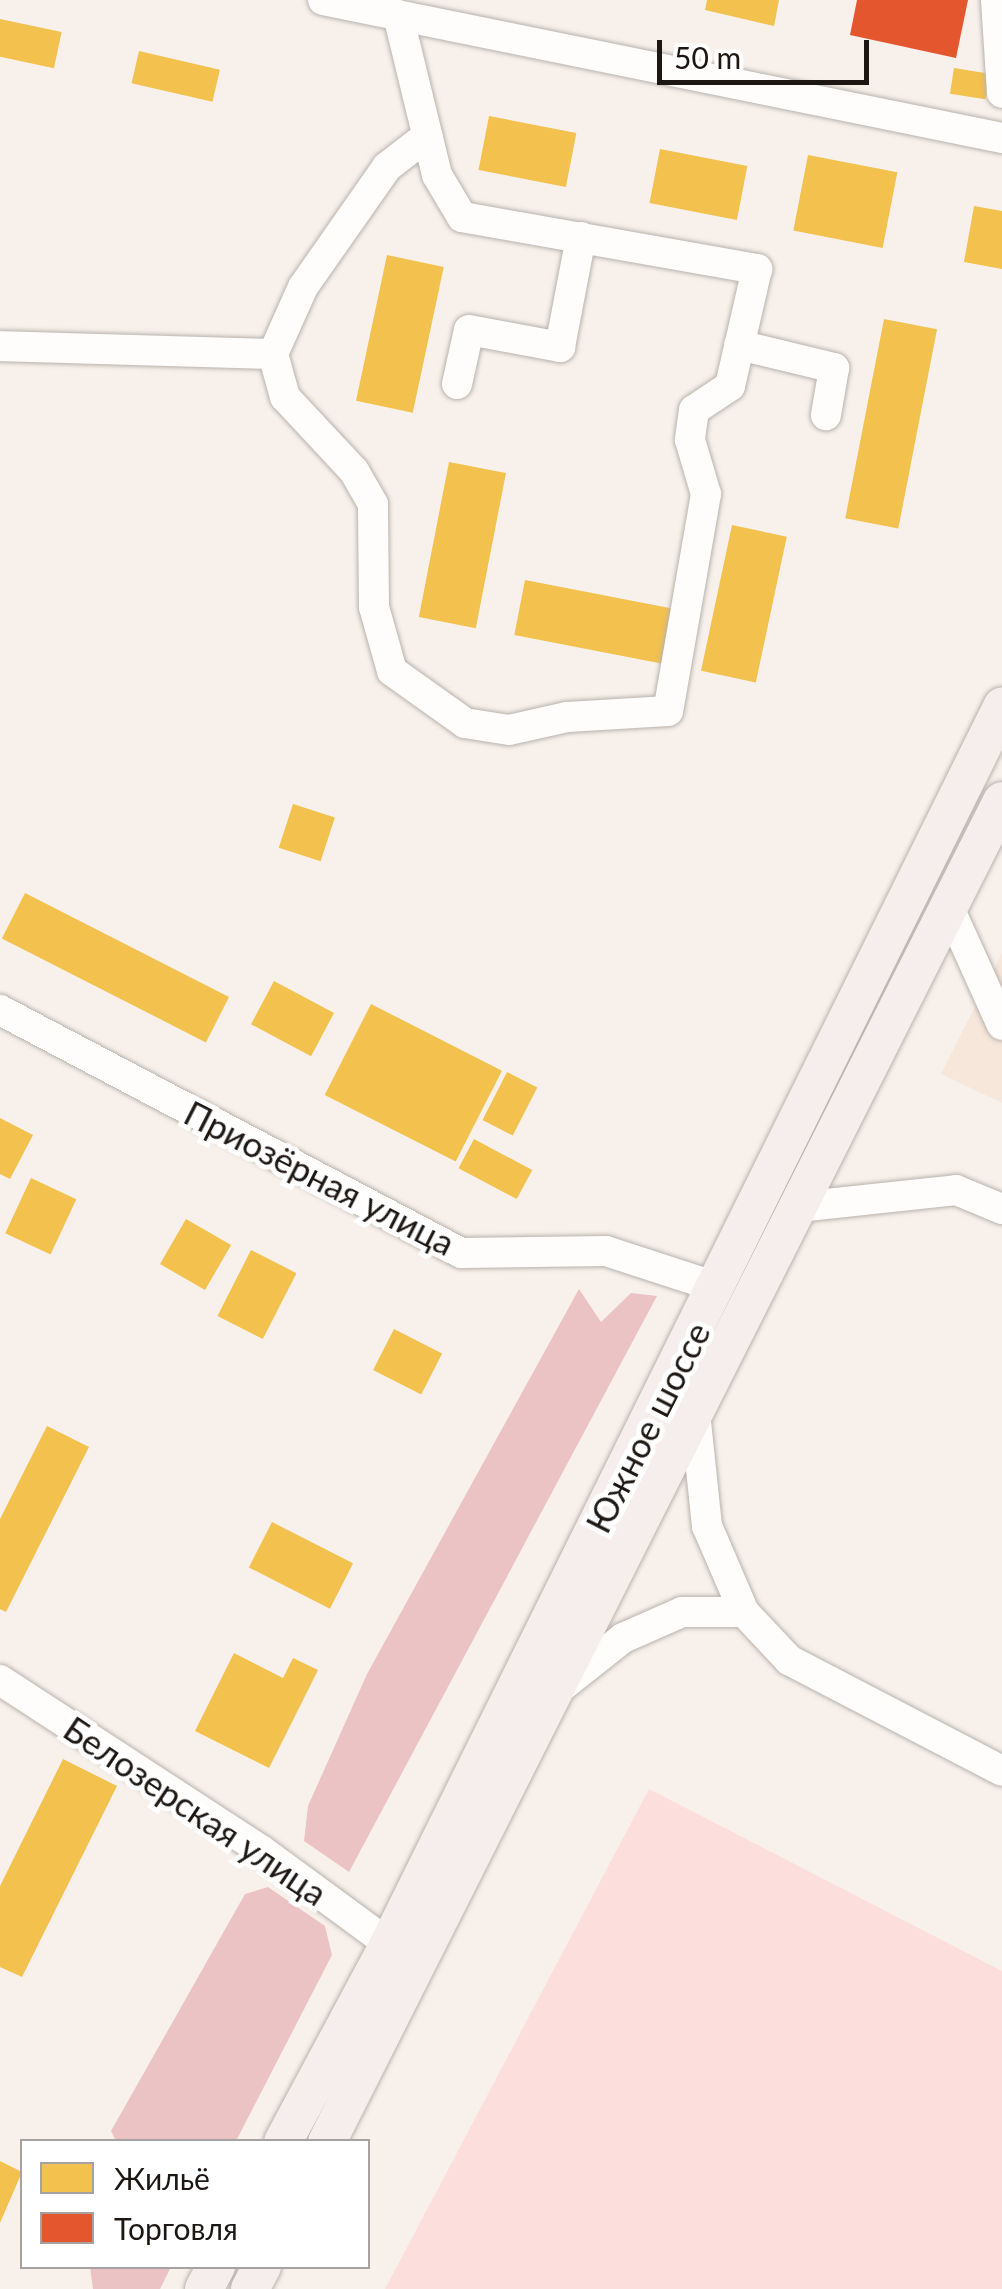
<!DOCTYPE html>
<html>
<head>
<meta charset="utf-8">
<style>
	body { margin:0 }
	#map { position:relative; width:1002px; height:2289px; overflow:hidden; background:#f8f1eb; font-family:Lato,sans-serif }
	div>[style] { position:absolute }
	.built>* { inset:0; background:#f6e7da }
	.green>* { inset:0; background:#fcdedd }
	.forest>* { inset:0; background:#ecc3c4 }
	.homes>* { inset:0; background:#f2c14e; transform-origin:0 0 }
	.shops>* { inset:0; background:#e4572e }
	.roads { filter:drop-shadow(0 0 2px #b9b2ad) drop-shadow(0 0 2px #b9b2ad) }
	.minor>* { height:30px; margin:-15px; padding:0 15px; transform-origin:15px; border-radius:15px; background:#fefdfc }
	.major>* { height:38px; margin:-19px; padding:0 19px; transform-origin:19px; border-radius:19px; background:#f5eeec }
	span { translate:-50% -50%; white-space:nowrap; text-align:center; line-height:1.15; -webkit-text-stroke:10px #fff; paint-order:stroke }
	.street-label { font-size:35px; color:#1d1713 }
	.legend { position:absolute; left:20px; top:2139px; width:350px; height:130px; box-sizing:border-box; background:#fff; border:2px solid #a5a2a1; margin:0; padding:12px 18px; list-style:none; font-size:30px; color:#1d1713 }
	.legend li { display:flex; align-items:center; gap:20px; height:50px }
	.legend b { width:50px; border:2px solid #a5a2a1 }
	.scale { position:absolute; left:657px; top:40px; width:212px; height:45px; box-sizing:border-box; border:5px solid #1d1713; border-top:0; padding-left:12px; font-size:30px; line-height:35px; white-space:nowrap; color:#1d1713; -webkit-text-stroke:8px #fff; paint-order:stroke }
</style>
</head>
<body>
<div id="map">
	<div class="built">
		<i style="clip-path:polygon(1002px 953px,1002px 1103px,941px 1074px)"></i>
	</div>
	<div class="green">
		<i style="clip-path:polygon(649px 1789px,1002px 1971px,1002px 2289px,385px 2289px)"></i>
	</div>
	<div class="forest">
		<i style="clip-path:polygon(579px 1289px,601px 1322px,631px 1293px,657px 1296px,349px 1872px,304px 1841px,308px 1806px,367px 1674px)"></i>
		<i style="clip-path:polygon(268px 1887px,325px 1926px,332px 1955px,236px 2141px,116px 2141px,111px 2131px,245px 1894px)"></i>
		<i style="clip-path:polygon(90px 2267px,90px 2266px,171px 2267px,160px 2289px,93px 2289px)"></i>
	</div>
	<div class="homes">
		<i style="clip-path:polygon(707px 0,779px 0,774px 26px,705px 10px)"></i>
		<i style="left:0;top:19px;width:63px;height:37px;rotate:12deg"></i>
		<i style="left:139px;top:51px;width:83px;height:33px;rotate:13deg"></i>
		<i style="left:954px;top:68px;width:36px;height:26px;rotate:9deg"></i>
		<i style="left:489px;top:116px;width:89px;height:55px;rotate:11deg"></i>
		<i style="left:660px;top:149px;width:89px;height:55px;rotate:11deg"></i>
		<i style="left:808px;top:155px;width:91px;height:77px;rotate:11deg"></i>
		<i style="clip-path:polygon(974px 206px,1002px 211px,1002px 269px,964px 262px)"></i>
		<i style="left:387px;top:255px;width:58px;height:149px;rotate:12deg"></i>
		<i style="left:884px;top:319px;width:54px;height:203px;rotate:11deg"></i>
		<i style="left:449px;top:462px;width:58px;height:158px;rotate:11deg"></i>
		<i style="left:732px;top:525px;width:56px;height:149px;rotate:12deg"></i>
		<i style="left:525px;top:580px;width:151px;height:56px;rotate:11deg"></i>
		<i style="left:293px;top:804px;width:44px;height:46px;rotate:18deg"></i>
		<i style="left:25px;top:893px;width:229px;height:51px;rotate:27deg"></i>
		<i style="left:274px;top:981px;width:68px;height:49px;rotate:28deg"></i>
		<i style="left:371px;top:1004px;width:147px;height:102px;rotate:27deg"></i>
		<i style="left:507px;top:1072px;width:34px;height:54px;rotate:27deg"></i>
		<i style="clip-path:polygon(0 1118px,33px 1135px,10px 1179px,0 1174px)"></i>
		<i style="left:474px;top:1139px;width:66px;height:33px;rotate:28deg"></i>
		<i style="left:31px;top:1178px;width:50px;height:61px;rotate:25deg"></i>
		<i style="left:186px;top:1219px;width:52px;height:52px;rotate:30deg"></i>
		<i style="left:251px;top:1250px;width:51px;height:74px;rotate:27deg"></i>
		<i style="left:394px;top:1329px;width:54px;height:46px;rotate:27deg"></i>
		<i style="clip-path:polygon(47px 1426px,89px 1447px,6px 1612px,0 1609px,0 1519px)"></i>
		<i style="left:272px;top:1522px;width:91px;height:51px;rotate:27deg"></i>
		<i style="clip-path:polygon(234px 1653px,283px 1678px,293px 1658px,318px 1670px,269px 1768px,195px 1731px)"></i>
		<i style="clip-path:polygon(63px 1759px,117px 1786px,22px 1977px,0 1967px,0 1886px)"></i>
		<i style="clip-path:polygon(0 2161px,22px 2172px,0 2223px)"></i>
	</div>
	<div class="shops">
		<i style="clip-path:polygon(857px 0,968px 0,956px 58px,850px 35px)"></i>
	</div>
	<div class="roads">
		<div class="minor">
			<i style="left:323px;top:0;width:693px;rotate:11.49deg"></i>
			<i style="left:996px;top:0;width:93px;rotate:86.3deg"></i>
			<i style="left:398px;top:15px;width:165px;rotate:76.3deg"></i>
			<i style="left:437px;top:175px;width:49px;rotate:59.2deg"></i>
			<i style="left:462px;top:217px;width:300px;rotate:10deg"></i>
			<i style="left:757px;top:269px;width:120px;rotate:103deg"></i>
			<i style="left:730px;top:386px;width:43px;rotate:146.3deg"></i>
			<i style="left:694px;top:410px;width:30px;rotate:98deg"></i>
			<i style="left:690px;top:440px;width:56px;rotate:73.5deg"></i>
			<i style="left:706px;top:494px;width:220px;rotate:99.9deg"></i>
			<i style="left:668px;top:711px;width:101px;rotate:176.6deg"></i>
			<i style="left:567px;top:717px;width:59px;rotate:167.4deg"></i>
			<i style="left:509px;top:730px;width:45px;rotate:-171deg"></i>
			<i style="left:465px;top:723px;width:90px;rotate:-144.5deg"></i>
			<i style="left:392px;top:671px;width:66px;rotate:-105.7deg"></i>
			<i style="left:374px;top:607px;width:103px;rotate:-90.6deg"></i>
			<i style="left:373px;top:504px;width:38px;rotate:-120deg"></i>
			<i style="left:354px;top:471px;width:101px;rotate:-133deg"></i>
			<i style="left:285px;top:397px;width:45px;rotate:-105.6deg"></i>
			<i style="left:273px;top:354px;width:73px;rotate:-65.9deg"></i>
			<i style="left:303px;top:287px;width:146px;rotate:-55deg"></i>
			<i style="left:387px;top:167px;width:51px;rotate:-37.8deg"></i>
			<i style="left:739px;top:345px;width:98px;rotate:13.6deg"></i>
			<i style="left:834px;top:368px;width:48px;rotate:99.7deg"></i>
			<i style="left:0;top:346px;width:273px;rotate:1.7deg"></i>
			<i style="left:457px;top:384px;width:55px;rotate:-77.5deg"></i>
			<i style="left:469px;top:330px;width:93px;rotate:10.6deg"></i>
			<i style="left:560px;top:347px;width:112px;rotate:-79.2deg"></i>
			<i style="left:950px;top:910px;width:126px;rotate:65.7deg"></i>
			<i style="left:0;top:1010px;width:521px;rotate:27.79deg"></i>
			<i style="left:461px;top:1253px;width:145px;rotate:-0.8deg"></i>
			<i style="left:606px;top:1251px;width:117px;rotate:18deg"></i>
			<i style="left:798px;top:1207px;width:159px;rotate:-6.1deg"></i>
			<i style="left:956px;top:1190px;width:50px;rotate:22.4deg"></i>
			<i style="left:695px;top:1412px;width:115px;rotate:84deg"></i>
			<i style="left:707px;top:1526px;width:94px;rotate:66.7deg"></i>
			<i style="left:744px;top:1612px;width:66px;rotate:46.8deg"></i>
			<i style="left:789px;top:1660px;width:240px;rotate:27.5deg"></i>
			<i style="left:0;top:1680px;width:311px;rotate:33.1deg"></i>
			<i style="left:261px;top:1850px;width:159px;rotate:36.3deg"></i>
			<i style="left:556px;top:1691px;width:85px;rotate:-38.3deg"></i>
			<i style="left:623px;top:1638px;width:64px;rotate:-23.8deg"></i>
			<i style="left:682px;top:1612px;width:62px"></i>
		</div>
		<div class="major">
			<i style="left:283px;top:2142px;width:225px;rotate:-61.8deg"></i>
			<i style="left:389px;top:1944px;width:1381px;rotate:-63.64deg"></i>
			<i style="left:327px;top:2142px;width:1501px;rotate:-63.28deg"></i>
			<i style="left:204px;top:2289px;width:26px;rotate:-62deg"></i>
			<i style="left:250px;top:2289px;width:26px;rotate:-62deg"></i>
		</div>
	</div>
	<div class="street-label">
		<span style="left:320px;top:1177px;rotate:27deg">Приозёрная улица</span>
		<span style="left:647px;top:1427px;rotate:-63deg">Южное шоссе</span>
		<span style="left:196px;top:1810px;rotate:34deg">Белозерская улица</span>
	</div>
	<ul class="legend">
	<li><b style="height:28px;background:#f2c14e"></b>Жильё</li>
	<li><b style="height:28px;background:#e4572e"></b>Торговля</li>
	</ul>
	<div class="scale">50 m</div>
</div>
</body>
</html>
